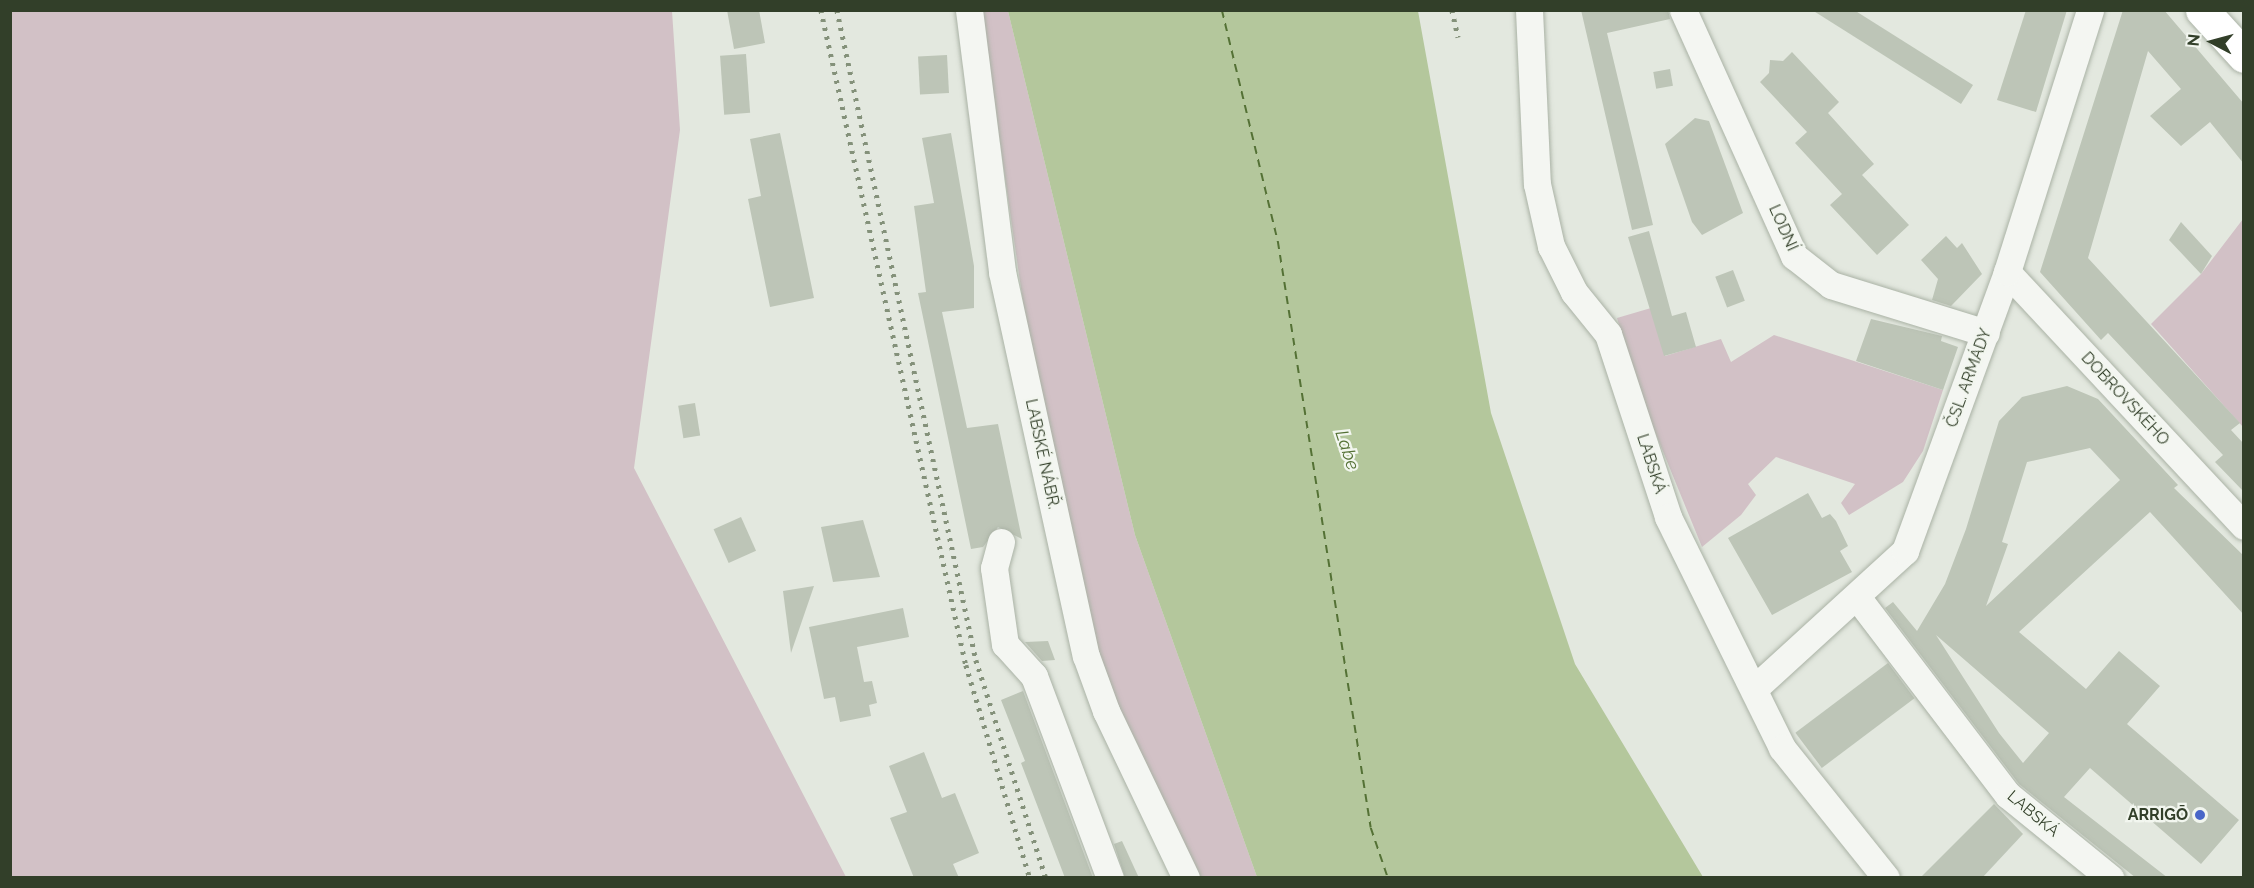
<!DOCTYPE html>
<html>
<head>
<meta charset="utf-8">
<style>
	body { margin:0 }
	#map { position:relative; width:2254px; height:888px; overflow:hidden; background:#e3e8df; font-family:Raleway,sans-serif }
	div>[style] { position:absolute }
	.green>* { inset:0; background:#d2c1c6 }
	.water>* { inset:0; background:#b4c79c }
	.ferry>* { height:1.5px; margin-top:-0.75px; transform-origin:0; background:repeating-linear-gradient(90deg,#547135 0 8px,transparent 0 14px) }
	.building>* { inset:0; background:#bdc5b7; transform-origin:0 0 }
	.roads { filter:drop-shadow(0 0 2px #aab2a5) drop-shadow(0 0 2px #aab2a5) }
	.minor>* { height:27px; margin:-13.5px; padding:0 13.5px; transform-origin:13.5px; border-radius:13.5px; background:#f4f6f2 }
	.major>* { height:33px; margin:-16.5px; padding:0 16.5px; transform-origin:16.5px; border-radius:16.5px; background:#fff }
	.rail>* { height:4.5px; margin-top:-2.25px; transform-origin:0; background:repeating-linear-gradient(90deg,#84917a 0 3px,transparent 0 9px) }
	.dots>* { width:16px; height:16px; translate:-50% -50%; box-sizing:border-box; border:3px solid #f2f6ef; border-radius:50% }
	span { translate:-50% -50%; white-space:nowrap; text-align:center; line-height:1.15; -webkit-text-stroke:4.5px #f2f6ef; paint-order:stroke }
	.street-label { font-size:16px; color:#323f29 }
	.poi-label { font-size:16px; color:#323f29; font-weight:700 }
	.right { translate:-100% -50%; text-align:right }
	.water-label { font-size:18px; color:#547135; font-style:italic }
	.frame { position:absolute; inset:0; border:12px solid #323f29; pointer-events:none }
	.north { position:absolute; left:2182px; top:12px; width:60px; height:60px; -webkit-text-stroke:4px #f2f6ef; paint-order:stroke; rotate:276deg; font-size:16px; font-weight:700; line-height:24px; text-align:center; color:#323f29 }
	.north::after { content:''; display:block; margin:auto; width:21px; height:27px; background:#323f29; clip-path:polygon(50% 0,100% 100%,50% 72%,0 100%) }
</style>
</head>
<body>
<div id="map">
	<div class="green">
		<i style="clip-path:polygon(10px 11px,672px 11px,680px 130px,634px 468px,846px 877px,11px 877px)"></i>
		<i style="clip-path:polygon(981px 11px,1008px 11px,1135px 535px,1257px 877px,1197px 877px,1118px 708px,1093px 639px,1026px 323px)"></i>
		<i style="clip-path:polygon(2243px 219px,2243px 427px,2151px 324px,2201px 274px)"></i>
		<i style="clip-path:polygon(1651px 308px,1665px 356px,1721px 339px,1731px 362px,1774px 335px,1943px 390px,1923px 451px,1903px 482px,1849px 515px,1841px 503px,1855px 484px,1776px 457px,1748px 484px,1756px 495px,1741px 515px,1702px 547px,1644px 405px,1617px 318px)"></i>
	</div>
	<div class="water">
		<i style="clip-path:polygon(1008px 11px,1418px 11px,1491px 413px,1575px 664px,1703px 877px,1257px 877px,1135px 535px)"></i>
	</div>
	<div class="ferry">
		<i style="left:1222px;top:10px;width:238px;rotate:76.4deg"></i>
		<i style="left:1278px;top:241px;width:594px;rotate:81deg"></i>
		<i style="left:1371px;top:828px;width:53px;rotate:71.2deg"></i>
	</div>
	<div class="building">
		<i style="clip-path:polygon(727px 10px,759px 10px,765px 43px,734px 49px)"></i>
		<i style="clip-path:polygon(1581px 10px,1668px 10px,1670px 19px,1607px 33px,1653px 225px,1632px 230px)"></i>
		<i style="clip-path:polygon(1812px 10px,1854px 10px,1973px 85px,1961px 104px)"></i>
		<i style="clip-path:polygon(2026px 10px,2067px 10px,2036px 112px,1997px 100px)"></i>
		<i style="clip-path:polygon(2123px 10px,2164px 10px,2244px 104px,2244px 164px,2210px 122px,2181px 146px,2150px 116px,2181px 89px,2148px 51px,2088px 258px,2240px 423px,2231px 430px,2244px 444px,2244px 492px,2215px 462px,2223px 455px,2108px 333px,2101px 340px,2040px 272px)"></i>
		<i style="clip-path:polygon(1792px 52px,1839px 102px,1828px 113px,1874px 164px,1862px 175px,1909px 225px,1877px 255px,1830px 205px,1842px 194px,1795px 143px,1807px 132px,1760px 82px,1769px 73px,1770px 60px,1783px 61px)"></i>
		<i style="left:746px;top:54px;width:59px;height:26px;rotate:86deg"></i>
		<i style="left:947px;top:55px;width:38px;height:29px;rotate:87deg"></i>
		<i style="left:1670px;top:69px;width:17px;height:17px;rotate:80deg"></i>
		<i style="clip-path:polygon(1695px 118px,1709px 121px,1743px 213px,1702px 235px,1692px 222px,1665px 144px)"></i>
		<i style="clip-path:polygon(780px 133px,814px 298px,770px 307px,748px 199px,761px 196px,750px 139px)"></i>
		<i style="clip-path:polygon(951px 133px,974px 266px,974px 308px,942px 312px,967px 428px,998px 424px,1022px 539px,998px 527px,983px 547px,971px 549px,918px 293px,926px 292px,914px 206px,934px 203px,922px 138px)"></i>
		<i style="clip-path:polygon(2181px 222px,2212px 256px,2201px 274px,2169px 240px)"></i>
		<i style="clip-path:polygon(1649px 231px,1672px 316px,1686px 312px,1696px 347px,1664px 356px,1628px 237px)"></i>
		<i style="clip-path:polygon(1946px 236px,1957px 248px,1962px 243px,1982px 274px,1951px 306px,1932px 300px,1938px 279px,1921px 260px)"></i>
		<i style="left:1733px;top:270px;width:33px;height:19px;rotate:69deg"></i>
		<i style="clip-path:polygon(1871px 319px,1942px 336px,1941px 341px,1958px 347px,1943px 390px,1856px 361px)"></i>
		<i style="clip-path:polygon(evenodd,2067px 386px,2098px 399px,2178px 485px,2174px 488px,2244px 556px,2244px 615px,2150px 512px,2019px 632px,2086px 689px,2119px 651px,2160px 686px,2127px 724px,2239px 820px,2201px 864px,2090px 768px,2064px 797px,2168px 878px,2136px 878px,2019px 784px,1885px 608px,1893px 602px,1917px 631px,1945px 584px,1966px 529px,1999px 421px,2022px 397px,2067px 386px,2090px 448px,2120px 480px,1986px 606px,2008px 544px,2002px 542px,2027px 462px,2090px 448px,2067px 386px,1936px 635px,2049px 733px,2023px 763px,1999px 733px,1936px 635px)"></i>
		<i style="left:695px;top:403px;width:33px;height:17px;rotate:81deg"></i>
		<i style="clip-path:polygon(1808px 493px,1822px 518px,1830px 514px,1836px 521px,1848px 546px,1840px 551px,1852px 572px,1772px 615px,1728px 538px)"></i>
		<i style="left:741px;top:517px;width:37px;height:30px;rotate:66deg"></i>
		<i style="clip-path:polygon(863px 520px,880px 577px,833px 582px,821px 527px)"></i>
		<i style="clip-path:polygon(814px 586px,791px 653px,783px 591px)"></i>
		<i style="clip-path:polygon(903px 608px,909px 637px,857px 647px,864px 682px,872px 681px,877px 703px,869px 705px,871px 716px,840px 722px,835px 697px,824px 699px,809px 627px)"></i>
		<i style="clip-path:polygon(1048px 641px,1055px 660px,1042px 661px,1025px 642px)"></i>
		<i style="left:1888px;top:663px;width:44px;height:116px;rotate:53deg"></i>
		<i style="clip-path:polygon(1023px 691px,1093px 878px,1065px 878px,1021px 763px,1025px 761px,1001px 700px)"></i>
		<i style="clip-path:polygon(924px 752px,942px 798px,955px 793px,979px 853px,953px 864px,959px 878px,914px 878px,890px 818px,907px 812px,889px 766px)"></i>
		<i style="clip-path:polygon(1994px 804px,2023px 834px,1982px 878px,1920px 878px)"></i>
		<i style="clip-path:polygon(1122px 841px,1139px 878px,1125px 878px,1114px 844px)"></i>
	</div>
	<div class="roads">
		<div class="minor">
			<i style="left:969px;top:10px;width:264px;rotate:82.8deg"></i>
			<i style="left:1002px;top:272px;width:393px;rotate:77.7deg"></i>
			<i style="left:1086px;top:656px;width:59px;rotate:70deg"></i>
			<i style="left:1106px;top:711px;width:185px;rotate:64.4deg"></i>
			<i style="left:1529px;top:10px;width:174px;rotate:87.4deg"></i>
			<i style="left:1537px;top:184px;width:64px;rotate:77.3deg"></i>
			<i style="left:1551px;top:246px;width:51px;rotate:63.4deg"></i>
			<i style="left:1574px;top:292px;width:54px;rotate:51deg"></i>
			<i style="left:1608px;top:334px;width:193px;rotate:71.8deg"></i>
			<i style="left:1668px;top:517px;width:258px;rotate:63.7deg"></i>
			<i style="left:1782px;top:748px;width:166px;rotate:51.3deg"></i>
			<i style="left:1683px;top:10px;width:270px;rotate:65.7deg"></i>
			<i style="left:1794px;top:256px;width:47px;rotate:38.1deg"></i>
			<i style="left:1831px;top:285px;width:162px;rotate:17.2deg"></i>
			<i style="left:2007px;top:272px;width:347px;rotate:47deg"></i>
			<i style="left:1001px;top:542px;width:27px;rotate:105deg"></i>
			<i style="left:994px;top:568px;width:77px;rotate:81.8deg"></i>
			<i style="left:1005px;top:644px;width:43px;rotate:47.8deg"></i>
			<i style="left:1034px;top:676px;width:216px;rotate:69.4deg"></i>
			<i style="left:1857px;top:597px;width:249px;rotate:52.7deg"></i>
			<i style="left:2008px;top:795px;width:132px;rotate:39.1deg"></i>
			<i style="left:1756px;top:687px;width:202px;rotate:-42.4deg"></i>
			<i style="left:1905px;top:551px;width:297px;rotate:-69.9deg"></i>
			<i style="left:2007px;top:272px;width:275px;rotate:-72.4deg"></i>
		</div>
		<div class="major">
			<i style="left:2202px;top:10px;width:62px;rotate:47.6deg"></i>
		</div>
	</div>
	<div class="rail">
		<i style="left:821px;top:10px;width:671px;rotate:77.52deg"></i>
		<i style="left:966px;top:665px;width:222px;rotate:73.3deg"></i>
		<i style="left:837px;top:10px;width:665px;rotate:77.93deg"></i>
		<i style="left:976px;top:660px;width:229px;rotate:72.2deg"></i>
		<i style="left:1452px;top:10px;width:28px;rotate:77deg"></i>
	</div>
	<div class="dots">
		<i style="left:2200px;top:815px;background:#4966c8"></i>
	</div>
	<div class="street-label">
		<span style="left:1783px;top:228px;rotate:66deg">LODNÍ</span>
		<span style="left:1969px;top:378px;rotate:-70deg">ČSL. ARMÁDY</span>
		<span style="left:2125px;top:399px;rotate:47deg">DOBROVSKÉHO</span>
		<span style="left:1042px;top:454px;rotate:78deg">LABSKÉ NÁBŘ.</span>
		<span style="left:1651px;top:464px;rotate:72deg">LABSKÁ</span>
		<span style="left:2033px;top:814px;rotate:40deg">LABSKÁ</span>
	</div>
	<div class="poi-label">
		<span class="right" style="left:2188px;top:815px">ARRIGŌ</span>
	</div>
	<div class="water-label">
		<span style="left:1347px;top:450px;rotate:72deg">Labe</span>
	</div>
	<div class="frame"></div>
	<div class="north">N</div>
</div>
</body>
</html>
